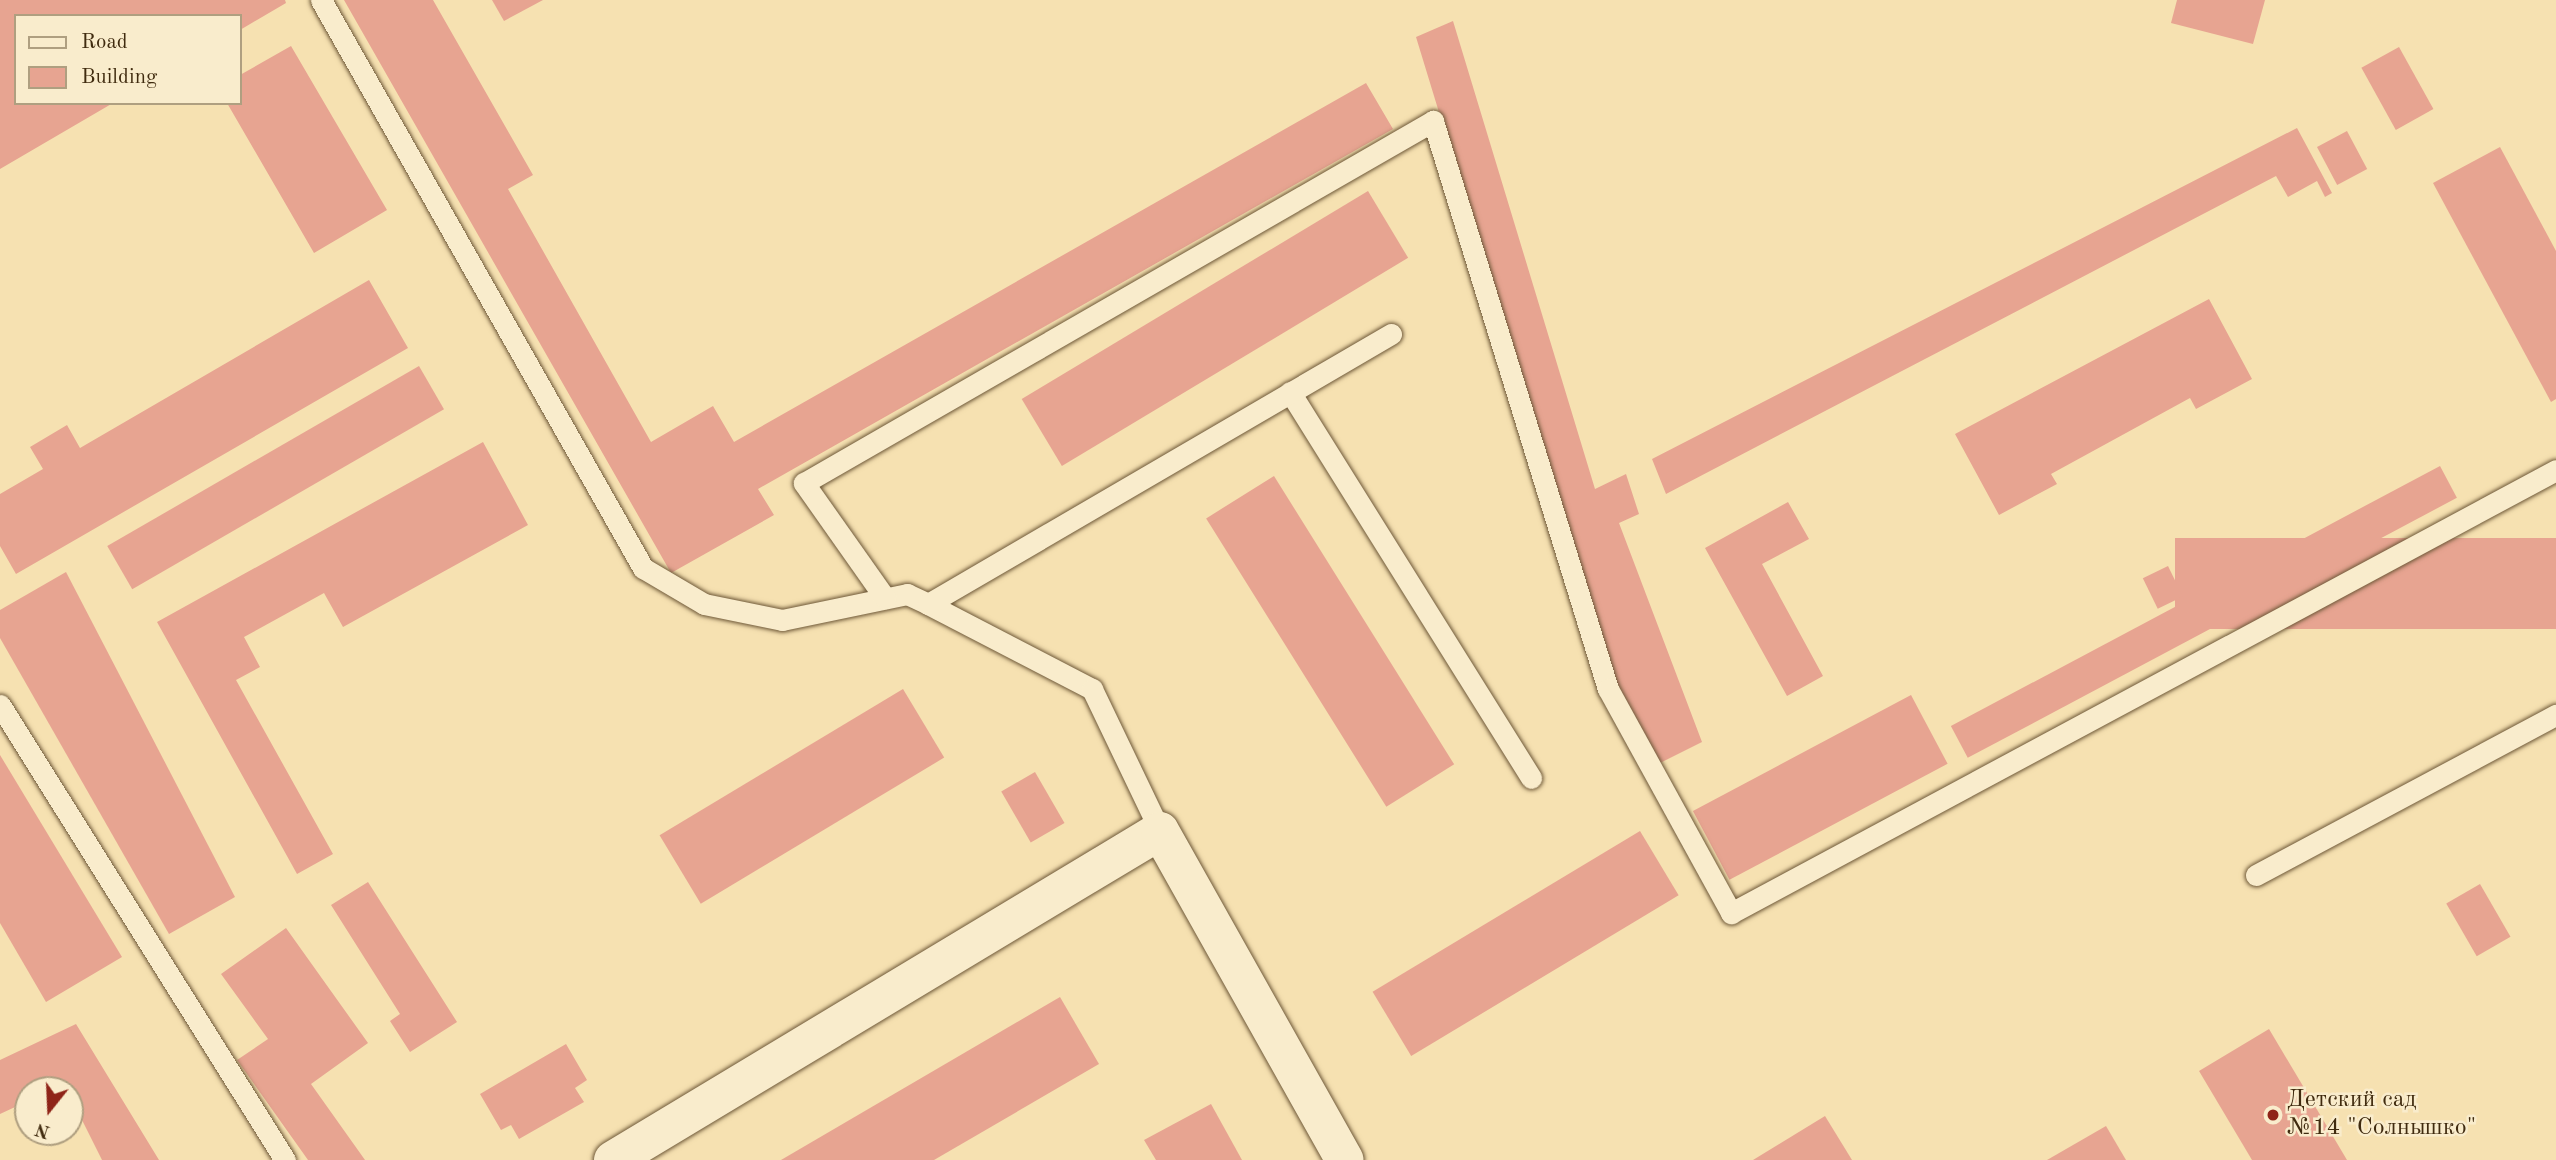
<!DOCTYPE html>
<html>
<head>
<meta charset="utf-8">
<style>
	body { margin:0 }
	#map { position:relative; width:2556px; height:1160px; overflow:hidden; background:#f6e1b1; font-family:"Old Standard TT",serif }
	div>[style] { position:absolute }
	.building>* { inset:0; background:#e7a491; transform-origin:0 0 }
	.roads { filter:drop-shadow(0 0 2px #6e5838) drop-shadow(0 0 2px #6e5838) }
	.lane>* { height:21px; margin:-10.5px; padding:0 10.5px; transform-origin:10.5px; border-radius:10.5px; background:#f9eccc }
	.street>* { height:38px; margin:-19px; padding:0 19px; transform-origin:19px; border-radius:19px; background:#f9eccc }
	.dots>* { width:19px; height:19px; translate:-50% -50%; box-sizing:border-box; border:4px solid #f9eccc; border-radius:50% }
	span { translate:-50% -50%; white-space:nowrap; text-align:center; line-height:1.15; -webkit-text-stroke:5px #f9eccc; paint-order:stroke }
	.poi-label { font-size:24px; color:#402b0f }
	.left { translate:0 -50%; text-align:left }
	.legend { position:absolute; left:14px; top:14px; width:228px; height:91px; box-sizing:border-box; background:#f9eccc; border:2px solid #af9f80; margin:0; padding:9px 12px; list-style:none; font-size:21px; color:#402b0f }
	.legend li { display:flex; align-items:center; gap:14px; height:35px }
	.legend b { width:35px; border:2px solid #af9f80 }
	.north { position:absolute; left:14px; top:1076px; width:70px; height:70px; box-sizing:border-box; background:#f9eccc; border:2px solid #af9f80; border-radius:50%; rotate:198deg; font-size:19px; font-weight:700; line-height:28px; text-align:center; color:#402b0f }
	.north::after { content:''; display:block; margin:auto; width:24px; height:32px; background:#8f2418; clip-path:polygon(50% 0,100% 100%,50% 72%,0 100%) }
</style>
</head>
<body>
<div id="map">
	<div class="building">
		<i style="clip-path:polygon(0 0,285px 0,286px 3px,240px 30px,240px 16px,16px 16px,16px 103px,113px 103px,0 169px)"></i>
		<i style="clip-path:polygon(344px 0,433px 0,533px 175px,508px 189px,651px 442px,713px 406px,734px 442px,1366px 83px,1393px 129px,758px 489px,774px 515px,671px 573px)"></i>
		<i style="clip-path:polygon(492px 0,543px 0,504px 21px)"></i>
		<i style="clip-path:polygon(2177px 0,2265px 0,2253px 44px,2171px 23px)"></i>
		<i style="clip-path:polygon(1453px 21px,1595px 489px,1626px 474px,1639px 514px,1619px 523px,1702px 742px,1660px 763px,1613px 682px,1416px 37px)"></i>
		<i style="clip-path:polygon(291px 46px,387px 210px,314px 253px,227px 103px,240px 103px,240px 75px)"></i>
		<i style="left:2399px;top:47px;width:71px;height:43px;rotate:61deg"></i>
		<i style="clip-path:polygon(2297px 128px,2332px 193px,2325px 197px,2317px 181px,2288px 197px,2276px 176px,1666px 494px,1652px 459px)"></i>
		<i style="left:2347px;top:131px;width:43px;height:34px;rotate:62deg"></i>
		<i style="clip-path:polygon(2500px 147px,2556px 251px,2556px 399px,2551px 402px,2433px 183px)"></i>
		<i style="left:1368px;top:191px;width:78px;height:404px;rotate:59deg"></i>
		<i style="clip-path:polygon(369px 280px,408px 348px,16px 574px,0 546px,0 494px,43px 469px,30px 447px,67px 425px,80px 448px)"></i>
		<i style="clip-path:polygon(2209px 299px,2252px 379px,2196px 409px,2190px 398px,2051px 474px,2057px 484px,1999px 515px,1955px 434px)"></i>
		<i style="left:419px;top:366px;width:50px;height:360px;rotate:60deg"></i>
		<i style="clip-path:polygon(483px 442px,528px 525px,343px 627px,324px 593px,244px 637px,260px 667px,236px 680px,333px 854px,297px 874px,157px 622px)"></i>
		<i style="left:2440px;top:466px;width:36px;height:554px;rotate:62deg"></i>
		<i style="left:1274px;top:476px;width:340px;height:80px;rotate:58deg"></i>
		<i style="clip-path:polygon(1788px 502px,1809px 539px,1762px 564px,1823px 676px,1787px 696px,1705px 548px)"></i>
		<i style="left:2556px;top:538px;width:91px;height:381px;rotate:90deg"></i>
		<i style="left:2168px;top:566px;width:34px;height:28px;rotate:64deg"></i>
		<i style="clip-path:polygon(66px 572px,235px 897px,169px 934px,0 638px,0 610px)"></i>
		<i style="left:903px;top:689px;width:80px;height:284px;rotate:59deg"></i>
		<i style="left:1911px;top:695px;width:78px;height:247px;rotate:62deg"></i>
		<i style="clip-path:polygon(0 755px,122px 957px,46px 1002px,0 923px)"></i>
		<i style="left:1035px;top:772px;width:59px;height:39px;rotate:60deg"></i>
		<i style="left:1640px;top:831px;width:75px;height:312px;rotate:59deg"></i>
		<i style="clip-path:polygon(368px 882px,457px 1022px,410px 1052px,390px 1021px,400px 1014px,331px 905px)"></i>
		<i style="left:2480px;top:884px;width:61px;height:39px;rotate:60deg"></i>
		<i style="clip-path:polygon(286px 928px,368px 1043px,311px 1084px,365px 1160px,308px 1160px,237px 1060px,268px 1039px,221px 974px)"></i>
		<i style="clip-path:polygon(1060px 997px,1099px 1064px,934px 1160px,781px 1160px)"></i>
		<i style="clip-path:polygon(76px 1024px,159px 1160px,102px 1160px,64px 1084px,28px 1090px,28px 1101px,0 1114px,0 1060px)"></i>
		<i style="clip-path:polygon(2269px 1029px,2347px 1160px,2252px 1160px,2199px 1071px)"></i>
		<i style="clip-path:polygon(566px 1044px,587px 1080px,575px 1088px,584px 1102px,519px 1139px,511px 1125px,501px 1130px,480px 1094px)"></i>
		<i style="clip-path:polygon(1211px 1104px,1242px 1160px,1156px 1160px,1144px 1140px)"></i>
		<i style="clip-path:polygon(1825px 1116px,1852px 1160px,1753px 1160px)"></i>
		<i style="clip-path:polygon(2106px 1126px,2126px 1160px,2047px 1160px)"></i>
	</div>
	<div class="roads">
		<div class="lane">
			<i style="left:321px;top:0;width:653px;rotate:60.45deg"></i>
			<i style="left:643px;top:568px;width:71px;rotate:30.5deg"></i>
			<i style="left:704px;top:604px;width:80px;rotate:11.6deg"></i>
			<i style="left:782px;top:620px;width:128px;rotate:-11.7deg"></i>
			<i style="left:907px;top:594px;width:23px;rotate:25deg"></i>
			<i style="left:928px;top:604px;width:185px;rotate:27.4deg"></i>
			<i style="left:1092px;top:689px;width:157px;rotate:64.4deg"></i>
			<i style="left:1290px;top:392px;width:455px;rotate:58deg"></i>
			<i style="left:885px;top:598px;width:141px;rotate:-125.2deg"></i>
			<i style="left:804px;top:483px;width:726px;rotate:-29.92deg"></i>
			<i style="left:1433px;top:121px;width:594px;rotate:72.88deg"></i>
			<i style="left:1608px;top:689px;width:256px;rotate:61.2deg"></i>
			<i style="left:1731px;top:913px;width:936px;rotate:-28.23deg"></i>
			<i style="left:928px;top:604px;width:536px;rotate:-30.25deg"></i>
			<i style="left:0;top:705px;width:537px;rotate:57.94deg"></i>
			<i style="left:2256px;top:875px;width:340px;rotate:-28.1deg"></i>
		</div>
		<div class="street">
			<i style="left:613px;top:1160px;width:638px;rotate:-31.03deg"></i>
			<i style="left:1160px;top:831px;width:377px;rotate:60.7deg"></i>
		</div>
	</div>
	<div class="dots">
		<i style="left:2273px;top:1115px;background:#8f2418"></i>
	</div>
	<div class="poi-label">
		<span class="left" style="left:2287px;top:1115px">Детский сад<br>№14 "Солнышко"</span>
	</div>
	<ul class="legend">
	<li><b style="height:9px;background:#f9eccc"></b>Road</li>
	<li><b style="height:19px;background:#e7a491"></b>Building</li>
	</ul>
	<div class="north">N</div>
</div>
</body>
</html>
